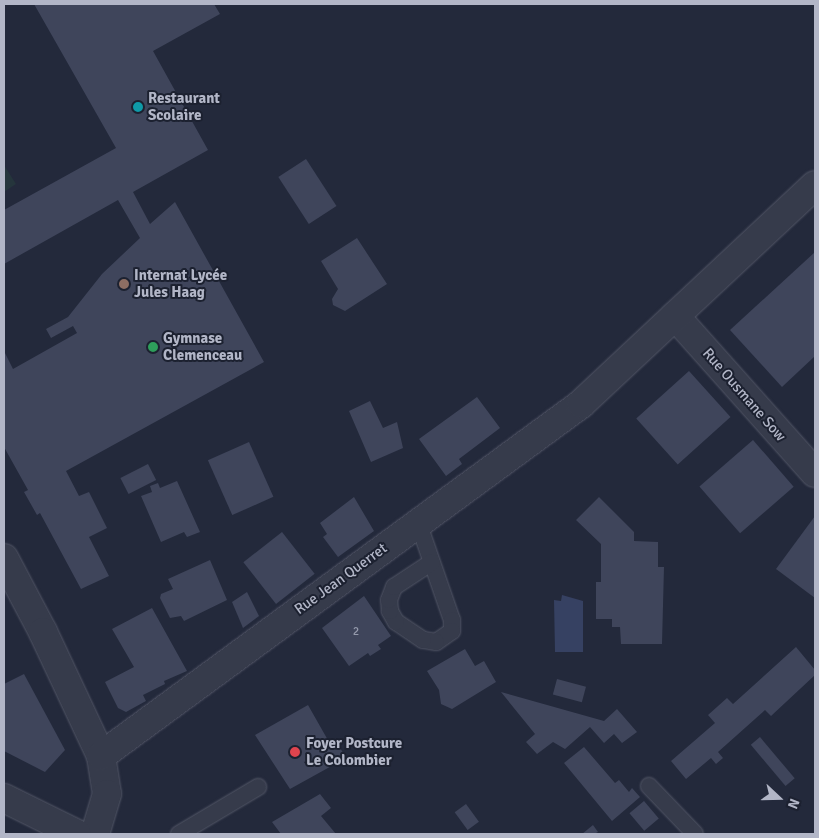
<!DOCTYPE html>
<html>
<head>
<meta charset="utf-8">
<style>
	body { margin:0 }
	#map { position:relative; width:819px; height:838px; overflow:hidden; background:#23293b; font-family:Signika,sans-serif }
	div>[style] { position:absolute }
	.green>* { inset:0; background:#25353c }
	.water>* { inset:0; background:#364162 }
	.building>* { inset:0; background:#3f455b; transform-origin:0 0 }
	.roads { filter:drop-shadow(0 0 1px #525666) drop-shadow(0 0 1px #525666) }
	.lane>* { height:16px; margin:-8px; padding:0 8px; transform-origin:8px; border-radius:8px; background:#363b4b }
	.street>* { height:28px; margin:-14px; padding:0 14px; transform-origin:14px; border-radius:14px; background:#363b4b }
	.dots>* { width:14px; height:14px; translate:-50% -50%; box-sizing:border-box; border:2px solid #1c2130; border-radius:50% }
	span { translate:-50% -50%; white-space:nowrap; text-align:center; line-height:1.15; -webkit-text-stroke:4px #1c2130; paint-order:stroke }
	.number-label { font-size:12px; color:#959aac }
	.number-label span { -webkit-text-stroke-width:0 }
	.poi-label { font-size:15px; color:#b2b6c7; font-weight:700 }
	.left { translate:0 -50%; text-align:left }
	.street-label { font-size:15px; color:#b2b6c7 }
	.frame { position:absolute; inset:0; border:5px solid #b2b6c7; pointer-events:none }
	.north { position:absolute; left:754px; top:773px; width:50px; height:50px; -webkit-text-stroke:4px #1c2130; paint-order:stroke; rotate:111deg; font-size:14px; font-weight:700; line-height:20px; text-align:center; color:#b2b6c7 }
	.north::after { content:''; display:block; margin:auto; width:18px; height:22px; background:#b2b6c7; clip-path:polygon(50% 0,100% 100%,50% 72%,0 100%) }
</style>
</head>
<body>
<div id="map">
	<div class="green">
		<i style="clip-path:polygon(4px 165px,16px 184px,4px 192px)"></i>
	</div>
	<div class="water">
		<i style="clip-path:polygon(562px 595px,583px 601px,583px 652px,555px 652px,554px 600px,561px 601px)"></i>
	</div>
	<div class="building">
		<i style="clip-path:polygon(34px 4px,214px 4px,220px 14px,153px 51px,208px 150px,133px 192px,150px 224px,175px 202px,264px 362px,66px 471px,79px 496px,89px 492px,107px 528px,89px 537px,109px 576px,81px 589px,40px 513px,37px 515px,24px 492px,28px 490px,4px 447px,4px 351px,13px 369px,77px 333px,73px 326px,51px 338px,46px 329px,68px 317px,102px 274px,140px 238px,118px 200px,4px 264px,4px 210px,116px 148px)"></i>
		<i style="left:306px;top:159px;width:56px;height:33px;rotate:57deg"></i>
		<i style="clip-path:polygon(357px 238px,387px 284px,345px 311px,333px 305px,332px 299px,338px 289px,321px 261px)"></i>
		<i style="clip-path:polygon(815px 252px,815px 356px,782px 387px,730px 330px)"></i>
		<i style="left:689px;top:371px;width:62px;height:71px;rotate:48deg"></i>
		<i style="clip-path:polygon(477px 397px,500px 428px,459px 459px,462px 464px,446px 476px,419px 439px)"></i>
		<i style="clip-path:polygon(370px 401px,383px 428px,397px 422px,403px 448px,371px 462px,349px 411px)"></i>
		<i style="left:753px;top:440px;width:62px;height:71px;rotate:49deg"></i>
		<i style="left:249px;top:442px;width:60px;height:45px;rotate:66deg"></i>
		<i style="left:148px;top:464px;width:18px;height:31px;rotate:63deg"></i>
		<i style="clip-path:polygon(177px 481px,200px 532px,187px 537px,184px 532px,161px 542px,141px 496px,152px 492px,150px 486px,158px 483px,160px 488px)"></i>
		<i style="clip-path:polygon(354px 497px,374px 531px,338px 557px,323px 537px,327px 534px,320px 523px)"></i>
		<i style="clip-path:polygon(599px 497px,634px 532px,634px 541px,658px 542px,658px 567px,664px 567px,662px 644px,621px 644px,620px 627px,612px 627px,612px 619px,596px 619px,596px 582px,601px 582px,601px 544px,576px 520px)"></i>
		<i style="clip-path:polygon(815px 516px,815px 598px,776px 569px)"></i>
		<i style="left:282px;top:532px;width:53px;height:49px;rotate:52deg"></i>
		<i style="clip-path:polygon(210px 560px,227px 600px,184px 621px,181px 616px,170px 618px,160px 598px,161px 594px,173px 589px,168px 579px)"></i>
		<i style="clip-path:polygon(247px 592px,259px 616px,243px 628px,232px 602px)"></i>
		<i style="clip-path:polygon(364px 596px,391px 636px,378px 645px,381px 649px,370px 656px,368px 653px,349px 666px,322px 628px)"></i>
		<i style="clip-path:polygon(152px 608px,187px 671px,164px 681px,165px 684px,143px 695px,146px 701px,126px 712px,118px 708px,105px 682px,134px 667px,112px 629px)"></i>
		<i style="clip-path:polygon(796px 647px,815px 670px,815px 675px,771px 716px,765px 710px,718px 752px,723px 758px,716px 764px,711px 758px,686px 779px,671px 761px,715px 723px,708px 715px,727px 698px,733px 704px)"></i>
		<i style="clip-path:polygon(465px 649px,475px 666px,484px 661px,496px 682px,452px 709px,441px 704px,439px 690px,427px 671px)"></i>
		<i style="clip-path:polygon(24px 674px,65px 750px,45px 772px,4px 751px,4px 684px)"></i>
		<i style="left:557px;top:679px;width:30px;height:16px;rotate:15deg"></i>
		<i style="clip-path:polygon(501px 692px,604px 721px,617px 709px,637px 732px,622px 743px,614px 734px,604px 743px,590px 727px,565px 749px,553px 742px,537px 754px,526px 742px,535px 734px)"></i>
		<i style="clip-path:polygon(308px 705px,329px 742px,335px 739px,346px 758px,290px 789px,255px 735px)"></i>
		<i style="left:760px;top:737px;width:54px;height:12px;rotate:50deg"></i>
		<i style="clip-path:polygon(584px 747px,615px 783px,619px 780px,629px 792px,632px 788px,640px 797px,612px 821px,564px 763px)"></i>
		<i style="clip-path:polygon(320px 794px,331px 808px,321px 816px,336px 834px,281px 834px,272px 822px)"></i>
		<i style="left:644px;top:801px;width:23px;height:19px;rotate:50deg"></i>
		<i style="left:466px;top:804px;width:22px;height:14px;rotate:54deg"></i>
		<i style="clip-path:polygon(593px 825px,598px 832px,594px 834px,582px 834px)"></i>
	</div>
	<div class="roads">
		<div class="lane">
			<i style="left:418px;top:522px;width:104px;rotate:70.9deg"></i>
			<i style="left:452px;top:620px;width:11px;rotate:90deg"></i>
			<i style="left:452px;top:631px;width:19px;rotate:145deg"></i>
			<i style="left:436px;top:642px;width:13px;rotate:-171deg"></i>
			<i style="left:423px;top:640px;width:32px;rotate:-146deg"></i>
			<i style="left:396px;top:622px;width:13px;rotate:-119deg"></i>
			<i style="left:390px;top:611px;width:11px;rotate:-95deg"></i>
			<i style="left:389px;top:600px;width:14px;rotate:-69deg"></i>
			<i style="left:394px;top:587px;width:45px;rotate:-33.3deg"></i>
			<i style="left:649px;top:786px;width:66px;rotate:46.2deg"></i>
			<i style="left:179px;top:834px;width:92px;rotate:-30.7deg"></i>
		</div>
		<div class="street">
			<i style="left:675px;top:316px;width:210px;rotate:48.3deg"></i>
			<i style="left:4px;top:558px;width:84px;rotate:62.2deg"></i>
			<i style="left:43px;top:632px;width:137px;rotate:64.9deg"></i>
			<i style="left:101px;top:756px;width:38px;rotate:81deg"></i>
			<i style="left:107px;top:794px;width:42px;rotate:106.7deg"></i>
			<i style="left:101px;top:756px;width:595px;rotate:-36.25deg"></i>
			<i style="left:581px;top:404px;width:320px;rotate:-43.1deg"></i>
			<i style="left:4px;top:798px;width:81px;rotate:26.3deg"></i>
		</div>
	</div>
	<div class="dots">
		<i style="left:138px;top:107px;background:#0f9aa8"></i>
		<i style="left:124px;top:284px;background:#8d6e63"></i>
		<i style="left:153px;top:347px;background:#2e9e5b"></i>
		<i style="left:295px;top:752px;background:#e0444e"></i>
	</div>
	<div class="number-label">
		<span style="left:356px;top:632px">2</span>
	</div>
	<div class="poi-label">
		<span class="left" style="left:148px;top:107px">Restaurant<br>Scolaire</span>
		<span class="left" style="left:134px;top:284px">Internat Lycée<br>Jules Haag</span>
		<span class="left" style="left:163px;top:347px">Gymnase<br>Clemenceau</span>
		<span class="left" style="left:306px;top:752px">Foyer Postcure<br>Le Colombier</span>
	</div>
	<div class="street-label">
		<span style="left:744px;top:395px;rotate:49deg">Rue Ousmane Sow</span>
		<span style="left:341px;top:579px;rotate:-36deg">Rue Jean Querret</span>
	</div>
	<div class="frame"></div>
	<div class="north">N</div>
</div>
</body>
</html>
